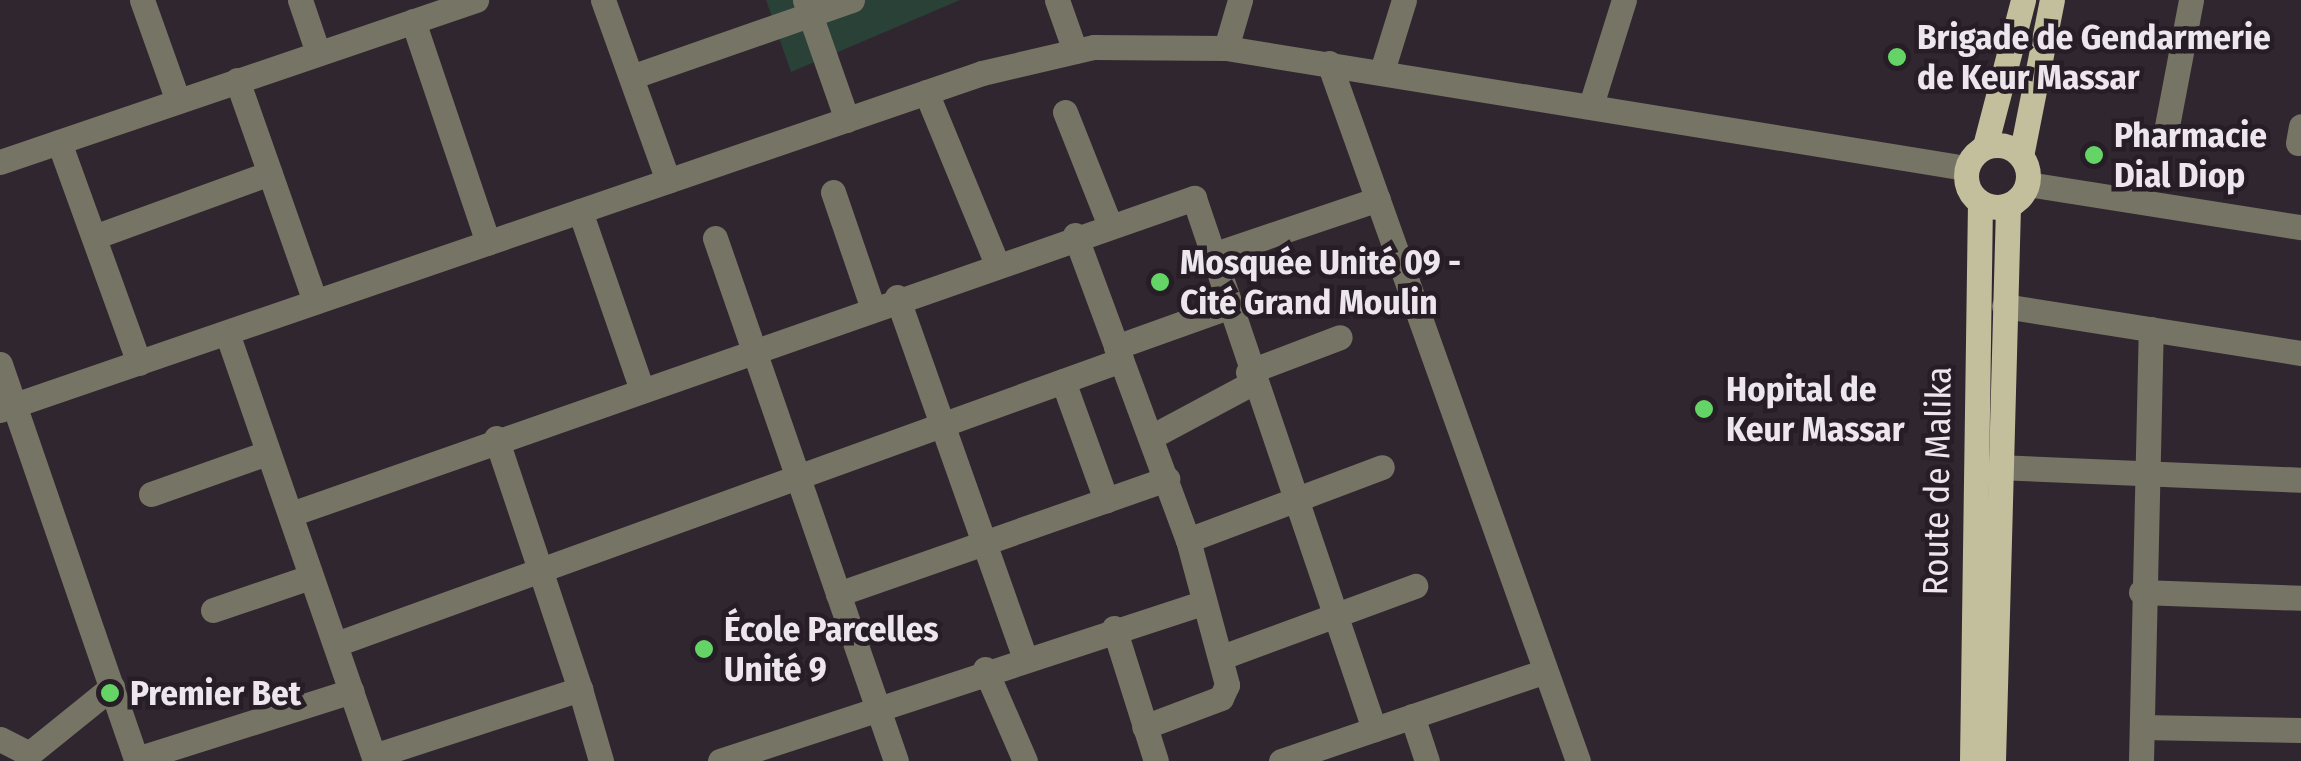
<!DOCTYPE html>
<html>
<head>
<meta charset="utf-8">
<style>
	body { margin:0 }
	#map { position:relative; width:2301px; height:761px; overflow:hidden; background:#302630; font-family:"Fira Sans Condensed",sans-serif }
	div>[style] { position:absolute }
	.green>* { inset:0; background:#294136 }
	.minor>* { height:25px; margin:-12.5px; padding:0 12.5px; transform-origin:12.5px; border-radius:12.5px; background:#767464 }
	.major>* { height:25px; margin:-12.5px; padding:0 12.5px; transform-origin:12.5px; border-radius:12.5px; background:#c3bf9c }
	.major>.ring { margin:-12.5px; padding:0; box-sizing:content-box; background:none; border:25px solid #c3bf9c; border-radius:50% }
	.dots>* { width:28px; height:28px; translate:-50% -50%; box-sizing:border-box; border:5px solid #261d26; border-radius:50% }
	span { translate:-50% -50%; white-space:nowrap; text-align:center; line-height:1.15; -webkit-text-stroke:9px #261d26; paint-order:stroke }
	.poi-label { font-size:35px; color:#ede6ed; font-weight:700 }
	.left { translate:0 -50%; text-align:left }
	.street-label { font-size:35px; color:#ede6ed }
</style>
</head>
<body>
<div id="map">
	<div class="green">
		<i style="clip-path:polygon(766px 0,960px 0,791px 72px)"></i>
	</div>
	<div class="minor">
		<i style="left:142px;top:0;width:107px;rotate:70.4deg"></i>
		<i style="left:300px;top:0;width:56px;rotate:71.2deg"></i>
		<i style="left:603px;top:0;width:192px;rotate:70.2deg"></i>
		<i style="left:805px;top:0;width:127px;rotate:70.7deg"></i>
		<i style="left:1057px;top:0;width:54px;rotate:70.6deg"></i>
		<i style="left:413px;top:21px;width:234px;rotate:71.3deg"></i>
		<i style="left:1226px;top:48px;width:50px;rotate:-73.7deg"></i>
		<i style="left:1329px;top:63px;width:741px;rotate:70.37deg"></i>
		<i style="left:1382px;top:71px;width:74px;rotate:-72.8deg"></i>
		<i style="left:631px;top:77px;width:234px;rotate:-19.2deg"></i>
		<i style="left:237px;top:80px;width:235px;rotate:70.6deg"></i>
		<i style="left:926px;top:92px;width:184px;rotate:67.6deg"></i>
		<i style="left:1591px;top:105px;width:110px;rotate:-72.6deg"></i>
		<i style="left:1065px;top:112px;width:119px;rotate:68.4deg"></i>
		<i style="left:2167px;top:126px;width:128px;rotate:-79.2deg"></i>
		<i style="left:59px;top:142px;width:235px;rotate:70.1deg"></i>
		<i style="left:2298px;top:143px;width:17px;rotate:-80deg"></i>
		<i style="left:0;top:162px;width:503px;rotate:-18.8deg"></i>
		<i style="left:2028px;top:184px;width:276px;rotate:9deg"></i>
		<i style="left:833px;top:192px;width:120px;rotate:71.1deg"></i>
		<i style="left:580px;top:211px;width:186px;rotate:70.9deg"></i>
		<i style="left:1075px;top:235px;width:325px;rotate:69.7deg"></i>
		<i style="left:1188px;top:540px;width:150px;rotate:74.9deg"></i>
		<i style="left:1227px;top:685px;width:14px;rotate:115deg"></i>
		<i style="left:1221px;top:698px;width:82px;rotate:159.4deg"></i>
		<i style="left:94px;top:237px;width:187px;rotate:-20deg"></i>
		<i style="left:715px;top:238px;width:553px;rotate:70.91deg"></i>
		<i style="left:1212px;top:255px;width:175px;rotate:-18.6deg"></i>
		<i style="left:897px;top:297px;width:380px;rotate:70.5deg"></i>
		<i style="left:2004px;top:306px;width:301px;rotate:9deg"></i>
		<i style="left:227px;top:333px;width:453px;rotate:70.9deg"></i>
		<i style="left:1116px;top:347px;width:119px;rotate:-19.7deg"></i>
		<i style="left:0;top:364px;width:420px;rotate:71deg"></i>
		<i style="left:1248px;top:372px;width:98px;rotate:-20.8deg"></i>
		<i style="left:1063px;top:381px;width:127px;rotate:70.1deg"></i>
		<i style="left:0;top:410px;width:1038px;rotate:-18.94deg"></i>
		<i style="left:982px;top:73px;width:115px;rotate:-13.1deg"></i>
		<i style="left:1094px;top:47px;width:132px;rotate:0.4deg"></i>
		<i style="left:1226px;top:48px;width:750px;rotate:9.21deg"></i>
		<i style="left:1151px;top:437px;width:115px;rotate:-28.1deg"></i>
		<i style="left:496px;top:438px;width:265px;rotate:71.5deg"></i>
		<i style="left:1996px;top:467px;width:305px;rotate:2.4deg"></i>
		<i style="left:151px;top:494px;width:123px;rotate:-19.5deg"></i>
		<i style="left:291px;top:514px;width:957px;rotate:-19.29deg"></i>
		<i style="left:1194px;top:198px;width:561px;rotate:71.27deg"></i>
		<i style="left:1188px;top:540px;width:207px;rotate:-20.6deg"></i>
		<i style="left:2141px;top:592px;width:160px;rotate:2.1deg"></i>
		<i style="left:838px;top:594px;width:349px;rotate:-19.3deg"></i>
		<i style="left:213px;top:610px;width:102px;rotate:-18.8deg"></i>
		<i style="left:1114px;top:628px;width:139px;rotate:72.5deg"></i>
		<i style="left:336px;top:644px;width:835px;rotate:-19.89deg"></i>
		<i style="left:1222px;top:657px;width:206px;rotate:-20.2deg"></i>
		<i style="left:985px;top:669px;width:100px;rotate:66.5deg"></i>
		<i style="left:1412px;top:716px;width:47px;rotate:71.6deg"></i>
		<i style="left:2142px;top:727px;width:159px;rotate:1.1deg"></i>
		<i style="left:0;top:739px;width:33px;rotate:27deg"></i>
		<i style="left:29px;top:754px;width:107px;rotate:-38.9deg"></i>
		<i style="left:374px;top:756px;width:217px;rotate:-18deg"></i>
		<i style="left:580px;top:689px;width:75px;rotate:73.7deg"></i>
		<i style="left:137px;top:759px;width:225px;rotate:-17.6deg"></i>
		<i style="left:720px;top:761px;width:507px;rotate:-18.15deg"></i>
		<i style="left:1281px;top:761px;width:279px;rotate:-18.8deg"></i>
		<i style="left:2141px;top:761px;width:432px;rotate:-88.7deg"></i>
	</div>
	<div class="major">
		<i class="ring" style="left:1966px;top:145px;width:37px;height:37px"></i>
		<i style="left:1985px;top:146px;width:151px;rotate:-75.4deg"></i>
		<i style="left:2021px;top:156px;width:159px;rotate:-78.8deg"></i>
		<i style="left:1972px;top:761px;width:559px;rotate:-89.18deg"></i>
		<i style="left:1993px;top:761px;width:556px;rotate:-88.45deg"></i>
	</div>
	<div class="dots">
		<i style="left:1897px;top:57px;background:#65d467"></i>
		<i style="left:2094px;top:155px;background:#65d467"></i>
		<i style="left:1160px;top:282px;background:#65d467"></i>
		<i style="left:1704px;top:409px;background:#65d467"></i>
		<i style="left:704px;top:649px;background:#65d467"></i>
		<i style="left:110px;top:693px;background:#65d467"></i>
	</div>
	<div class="poi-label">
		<span class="left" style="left:1917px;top:57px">Brigade de Gendarmerie<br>de Keur Massar</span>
		<span class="left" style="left:2114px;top:155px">Pharmacie<br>Dial Diop</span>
		<span class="left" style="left:1180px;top:282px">Mosquée Unité 09 -<br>Cité Grand Moulin</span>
		<span class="left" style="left:1726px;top:409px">Hopital de<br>Keur Massar</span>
		<span class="left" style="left:724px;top:649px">École Parcelles<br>Unité 9</span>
		<span class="left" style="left:130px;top:693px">Premier Bet</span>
	</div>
	<div class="street-label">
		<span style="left:1937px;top:481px;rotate:-89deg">Route de Malika</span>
	</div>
</div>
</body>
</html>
